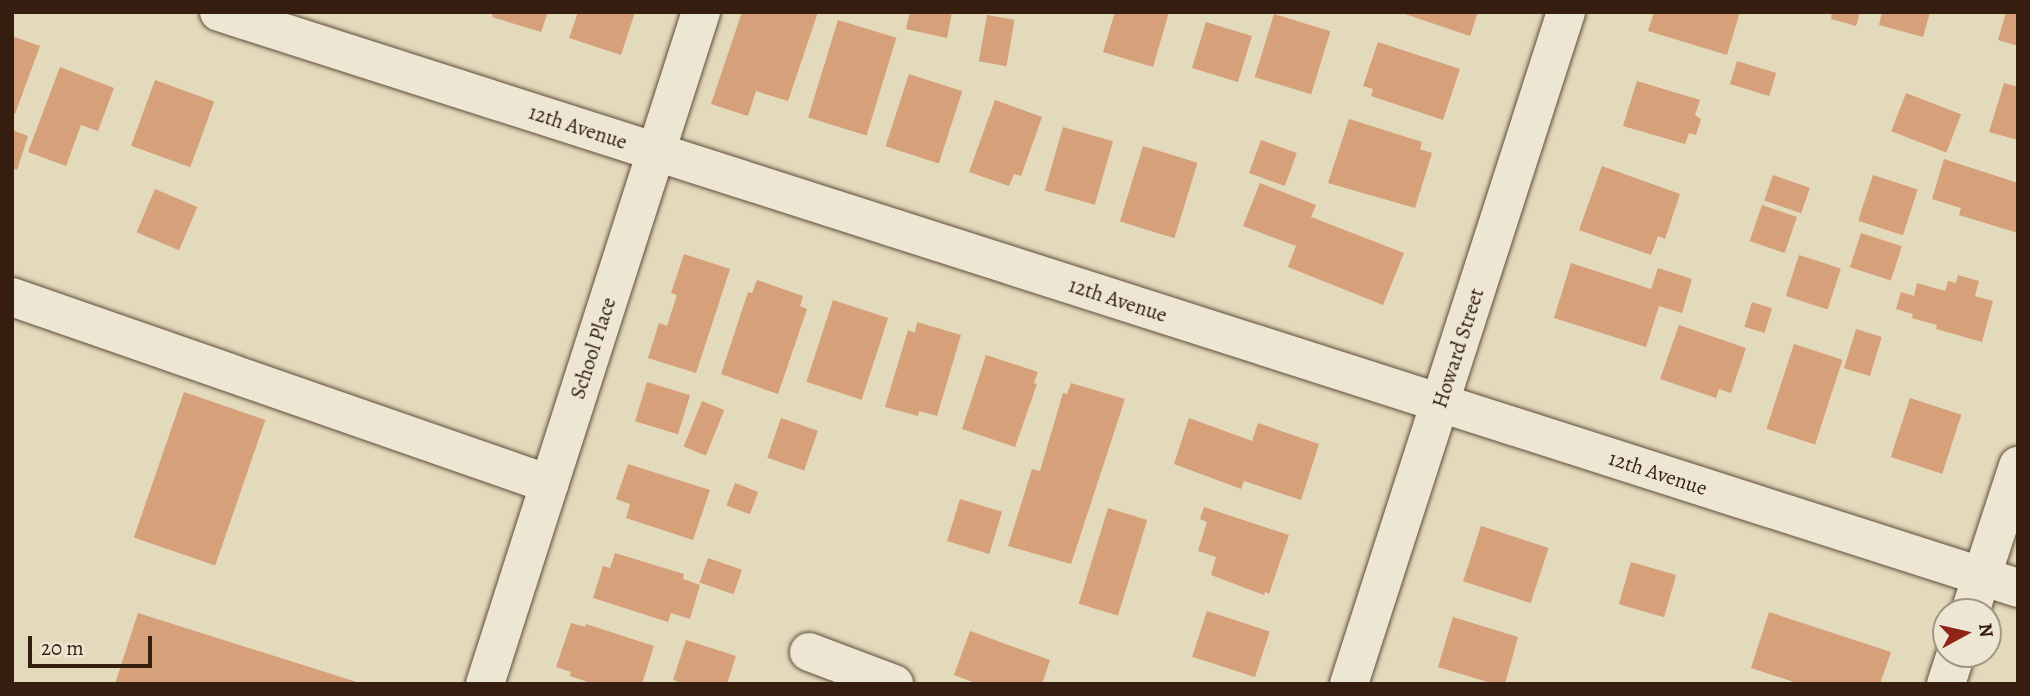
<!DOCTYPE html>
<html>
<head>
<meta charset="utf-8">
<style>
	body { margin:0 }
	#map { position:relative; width:2030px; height:696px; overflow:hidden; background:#e3d9bb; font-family:Alegreya,serif }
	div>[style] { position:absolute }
	.building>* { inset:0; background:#d6a07a; transform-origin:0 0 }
	.roads { filter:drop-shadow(0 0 2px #604d3b) drop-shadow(0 0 2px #604d3b) }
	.minor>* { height:38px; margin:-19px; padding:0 19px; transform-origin:19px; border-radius:19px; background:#ede6d3 }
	span { translate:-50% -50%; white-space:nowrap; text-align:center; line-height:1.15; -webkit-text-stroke:7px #ede6d3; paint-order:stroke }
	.street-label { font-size:21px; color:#351e10 }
	.frame { position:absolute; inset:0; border:14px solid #351e10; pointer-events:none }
	.north { position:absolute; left:1932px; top:598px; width:70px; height:70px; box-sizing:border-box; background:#ede6d3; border:2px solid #a39685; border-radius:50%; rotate:82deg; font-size:19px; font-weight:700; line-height:28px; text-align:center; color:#351e10 }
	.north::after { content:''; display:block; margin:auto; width:24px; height:32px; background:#8f2418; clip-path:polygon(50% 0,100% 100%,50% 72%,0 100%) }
	.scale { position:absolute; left:28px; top:636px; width:124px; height:32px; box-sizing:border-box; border:4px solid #351e10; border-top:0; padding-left:9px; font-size:21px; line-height:24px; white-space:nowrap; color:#351e10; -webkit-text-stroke:5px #ede6d3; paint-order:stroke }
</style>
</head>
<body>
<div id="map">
	<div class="building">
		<i style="clip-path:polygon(493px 12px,548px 12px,541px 32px,492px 17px)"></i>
		<i style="clip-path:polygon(578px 12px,635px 12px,621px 55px,569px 38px)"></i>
		<i style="clip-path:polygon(742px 12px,818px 12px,788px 101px,756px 91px,748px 116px,711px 104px)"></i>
		<i style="clip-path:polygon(910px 12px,952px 12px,947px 38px,906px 29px)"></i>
		<i style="clip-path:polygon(1115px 12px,1169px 12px,1153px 67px,1103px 52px)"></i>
		<i style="clip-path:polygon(1399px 12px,1478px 12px,1470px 36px)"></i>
		<i style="clip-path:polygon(1654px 12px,1740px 12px,1727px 55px,1648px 31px)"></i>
		<i style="clip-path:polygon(1832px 12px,1860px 12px,1856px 26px,1831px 19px)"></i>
		<i style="clip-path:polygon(1882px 12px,1930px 12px,1923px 37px,1879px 25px)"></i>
		<i style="clip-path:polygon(2006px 12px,2018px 12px,2018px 46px,1998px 40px)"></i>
		<i style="left:1274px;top:14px;width:59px;height:66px;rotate:17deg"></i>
		<i style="left:987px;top:15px;width:28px;height:47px;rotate:10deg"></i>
		<i style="left:838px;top:20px;width:61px;height:102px;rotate:17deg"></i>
		<i style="left:1206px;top:22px;width:48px;height:48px;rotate:17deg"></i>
		<i style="clip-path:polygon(12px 36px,40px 46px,15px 114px,12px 113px)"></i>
		<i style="clip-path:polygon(1378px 42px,1460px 69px,1443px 120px,1371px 96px,1373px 89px,1363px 86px)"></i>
		<i style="left:1737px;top:61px;width:41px;height:24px;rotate:17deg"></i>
		<i style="clip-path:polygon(60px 67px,114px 88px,98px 131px,81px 125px,66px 166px,28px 152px)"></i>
		<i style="left:909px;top:74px;width:56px;height:76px;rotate:18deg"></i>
		<i style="left:155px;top:80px;width:63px;height:70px;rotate:20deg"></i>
		<i style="clip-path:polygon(1637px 81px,1700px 100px,1695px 115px,1701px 119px,1696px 135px,1689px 133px,1685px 144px,1623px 126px)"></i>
		<i style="clip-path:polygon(2004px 83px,2018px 87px,2018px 140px,1989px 132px)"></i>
		<i style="left:1906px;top:93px;width:59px;height:41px;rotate:21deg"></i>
		<i style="clip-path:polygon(995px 100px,1042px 117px,1021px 176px,1014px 174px,1009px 186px,969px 172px)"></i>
		<i style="clip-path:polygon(1349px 119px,1422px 142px,1420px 149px,1432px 153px,1415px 208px,1328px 183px)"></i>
		<i style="left:1063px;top:127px;width:52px;height:66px;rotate:16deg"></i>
		<i style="clip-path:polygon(12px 130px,28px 136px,17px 170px,12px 168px)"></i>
		<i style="left:1261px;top:140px;width:38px;height:35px;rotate:20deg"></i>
		<i style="left:1143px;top:146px;width:57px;height:79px;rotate:17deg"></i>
		<i style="clip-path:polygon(1944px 159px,2018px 183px,2018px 233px,1959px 215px,1961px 208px,1932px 199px)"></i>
		<i style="clip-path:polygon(1602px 166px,1680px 194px,1665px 239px,1658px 236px,1651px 255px,1579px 230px)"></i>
		<i style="left:1773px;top:175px;width:39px;height:27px;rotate:19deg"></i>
		<i style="left:1873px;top:175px;width:47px;height:48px;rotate:18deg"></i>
		<i style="clip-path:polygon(1260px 183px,1316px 205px,1311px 217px,1404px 253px,1383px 305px,1288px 267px,1296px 246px,1243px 226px)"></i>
		<i style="left:155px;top:189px;width:46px;height:47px;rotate:23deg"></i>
		<i style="left:1762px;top:205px;width:37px;height:38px;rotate:19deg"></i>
		<i style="left:1861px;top:233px;width:43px;height:36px;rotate:18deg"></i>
		<i style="clip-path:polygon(684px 254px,730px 269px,696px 373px,648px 358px,659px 323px,667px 326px,677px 295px,671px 293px)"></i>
		<i style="left:1799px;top:255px;width:44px;height:43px;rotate:18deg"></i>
		<i style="clip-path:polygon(1571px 263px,1651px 289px,1658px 268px,1692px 279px,1682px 313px,1659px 306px,1646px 347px,1554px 318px)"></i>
		<i style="clip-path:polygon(1958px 275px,1979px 281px,1975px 296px,1993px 301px,1982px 342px,1936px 329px,1937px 325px,1912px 318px,1913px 314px,1896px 309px,1901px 292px,1914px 296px,1917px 283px,1945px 291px,1948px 281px,1956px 283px)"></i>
		<i style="clip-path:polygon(757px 280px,803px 296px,800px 306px,807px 309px,778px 394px,721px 374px,748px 292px,752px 293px)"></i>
		<i style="left:833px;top:300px;width:58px;height:86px;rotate:18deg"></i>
		<i style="left:1752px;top:302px;width:21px;height:26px;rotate:17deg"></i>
		<i style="clip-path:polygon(917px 322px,961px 335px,937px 416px,919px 411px,918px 416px,885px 407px,908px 330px,915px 333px)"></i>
		<i style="clip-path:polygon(1679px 325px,1746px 348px,1731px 393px,1719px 389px,1716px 398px,1660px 379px)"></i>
		<i style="left:1856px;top:329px;width:27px;height:41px;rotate:17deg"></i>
		<i style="left:1794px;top:344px;width:51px;height:89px;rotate:18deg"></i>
		<i style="clip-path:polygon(986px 355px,1038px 372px,1034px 383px,1037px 384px,1015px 447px,962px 429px)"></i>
		<i style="left:647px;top:382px;width:45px;height:41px;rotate:17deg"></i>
		<i style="clip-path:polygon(1071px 383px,1125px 399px,1071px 564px,1008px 546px,1032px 469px,1040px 471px,1063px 393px,1067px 394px)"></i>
		<i style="left:184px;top:392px;width:86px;height:154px;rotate:19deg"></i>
		<i style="left:1910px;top:398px;width:54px;height:62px;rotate:18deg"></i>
		<i style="left:702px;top:401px;width:24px;height:49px;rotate:22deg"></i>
		<i style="left:781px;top:418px;width:39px;height:42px;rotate:19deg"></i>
		<i style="clip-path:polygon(1189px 418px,1252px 441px,1258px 423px,1319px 444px,1301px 500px,1244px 481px,1241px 489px,1174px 464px)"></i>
		<i style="clip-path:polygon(628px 464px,710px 490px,693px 540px,626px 518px,630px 504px,616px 499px)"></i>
		<i style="left:735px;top:483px;width:25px;height:24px;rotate:21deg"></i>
		<i style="left:960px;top:499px;width:44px;height:44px;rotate:17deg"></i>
		<i style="clip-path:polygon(1204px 507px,1289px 535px,1269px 594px,1265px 592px,1264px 595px,1211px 575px,1216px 557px,1198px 551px,1207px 522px,1200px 519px)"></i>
		<i style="left:1108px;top:508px;width:41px;height:100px;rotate:17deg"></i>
		<i style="left:1481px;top:526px;width:71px;height:58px;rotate:18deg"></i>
		<i style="clip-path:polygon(615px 553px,684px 574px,683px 579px,700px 585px,690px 619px,671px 613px,668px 622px,593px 598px,603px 566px,610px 568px)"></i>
		<i style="left:708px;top:558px;width:36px;height:26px;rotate:19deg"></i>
		<i style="left:1631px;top:562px;width:47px;height:44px;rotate:16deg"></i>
		<i style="left:1207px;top:611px;width:66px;height:48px;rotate:18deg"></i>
		<i style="clip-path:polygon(1769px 612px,1891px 652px,1880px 684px,1800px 684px,1751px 668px)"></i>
		<i style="clip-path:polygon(138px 613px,360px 683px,360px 684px,115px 684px)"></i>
		<i style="clip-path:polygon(1453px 617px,1518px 637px,1505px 684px,1494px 684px,1438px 667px)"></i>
		<i style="clip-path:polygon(571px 623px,585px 627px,586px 624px,654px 646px,642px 684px,594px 684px,570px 676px,571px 672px,556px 667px)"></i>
		<i style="clip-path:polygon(970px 631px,1050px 660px,1042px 684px,978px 684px,954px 675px)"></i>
		<i style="clip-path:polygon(686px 640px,736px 656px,727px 684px,683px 684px,673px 680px)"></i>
	</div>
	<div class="roads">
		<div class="minor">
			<i style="left:219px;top:12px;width:1889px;rotate:17.75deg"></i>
			<i style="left:12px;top:297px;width:569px;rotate:19.2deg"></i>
			<i style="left:1970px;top:612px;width:154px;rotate:-71.8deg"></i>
			<i style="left:809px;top:652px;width:91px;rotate:20.6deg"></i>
			<i style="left:485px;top:684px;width:706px;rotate:-72.18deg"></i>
			<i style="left:1349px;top:684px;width:706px;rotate:-72.1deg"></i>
			<i style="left:1946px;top:684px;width:32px;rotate:-72deg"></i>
		</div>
	</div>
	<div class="street-label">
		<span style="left:578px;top:127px;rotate:18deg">12th Avenue</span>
		<span style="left:1118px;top:300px;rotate:18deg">12th Avenue</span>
		<span style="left:593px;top:348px;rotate:-72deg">School Place</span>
		<span style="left:1458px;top:348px;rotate:-72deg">Howard Street</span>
		<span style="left:1658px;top:473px;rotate:18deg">12th Avenue</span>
	</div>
	<div class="frame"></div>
	<div class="north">N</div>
	<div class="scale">20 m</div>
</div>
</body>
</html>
